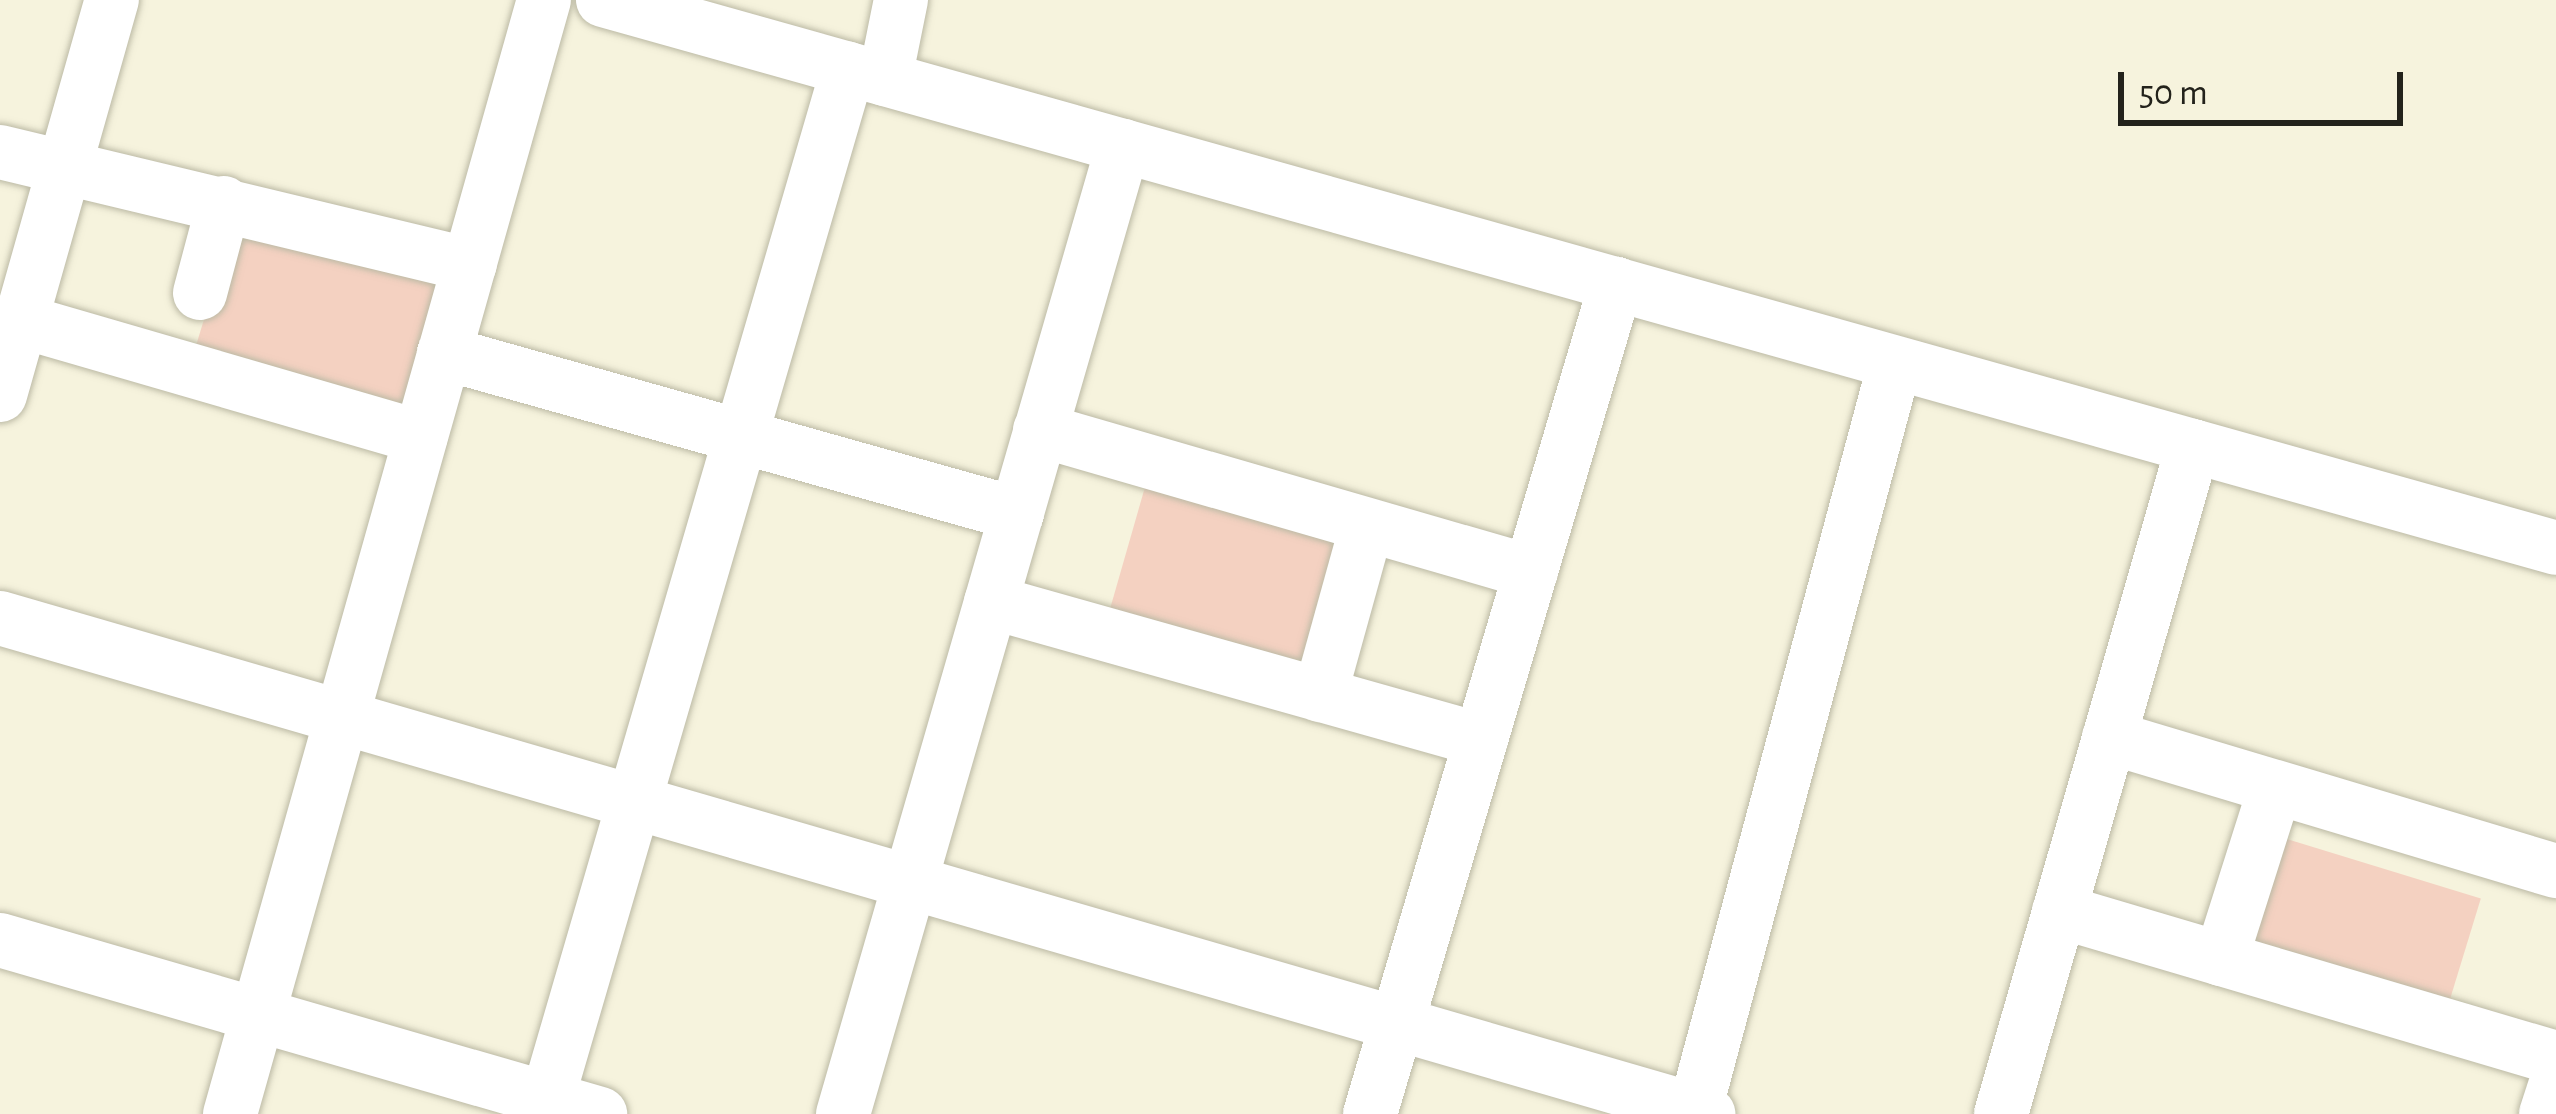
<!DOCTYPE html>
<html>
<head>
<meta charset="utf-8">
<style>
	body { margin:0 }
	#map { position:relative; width:2556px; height:1114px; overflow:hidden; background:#f6f3dd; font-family:"Alegreya Sans",sans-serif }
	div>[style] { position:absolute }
	.green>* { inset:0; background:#f4d1c1; transform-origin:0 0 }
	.roads { filter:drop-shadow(0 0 3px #bcbaa5) drop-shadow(0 0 3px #bcbaa5) }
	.minor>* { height:54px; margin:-27px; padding:0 27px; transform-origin:27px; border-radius:27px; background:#fff }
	span { translate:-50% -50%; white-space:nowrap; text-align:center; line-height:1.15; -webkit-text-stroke:12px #f6f3dd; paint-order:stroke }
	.scale { position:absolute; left:2118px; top:72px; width:285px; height:54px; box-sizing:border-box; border:6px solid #23221b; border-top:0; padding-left:15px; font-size:36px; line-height:42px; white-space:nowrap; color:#23221b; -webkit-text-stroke:9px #f6f3dd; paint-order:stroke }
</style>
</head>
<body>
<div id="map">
	<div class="green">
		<i style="left:235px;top:218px;width:226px;height:139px;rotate:17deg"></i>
		<i style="left:1147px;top:480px;width:212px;height:141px;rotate:16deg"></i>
		<i style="left:2280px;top:837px;width:210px;height:124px;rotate:17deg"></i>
	</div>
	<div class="roads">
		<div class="minor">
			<i style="left:603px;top:0;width:2028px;rotate:15.67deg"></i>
			<i style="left:885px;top:79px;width:81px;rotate:-78.6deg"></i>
			<i style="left:0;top:152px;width:483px;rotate:13.5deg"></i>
			<i style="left:200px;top:293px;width:93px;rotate:-75.1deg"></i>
			<i style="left:21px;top:321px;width:416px;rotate:16.2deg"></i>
			<i style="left:444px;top:353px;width:595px;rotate:15.69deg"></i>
			<i style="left:0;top:395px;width:411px;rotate:-74.2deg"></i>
			<i style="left:1040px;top:430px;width:511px;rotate:16.13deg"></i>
			<i style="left:991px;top:602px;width:509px;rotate:15.73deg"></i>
			<i style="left:0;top:618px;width:1779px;rotate:16.19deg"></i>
			<i style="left:1320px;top:695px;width:176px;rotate:-74.5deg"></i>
			<i style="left:2109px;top:737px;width:467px;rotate:16.7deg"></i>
			<i style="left:2059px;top:911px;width:518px;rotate:16.48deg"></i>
			<i style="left:0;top:940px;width:625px;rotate:16.17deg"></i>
			<i style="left:2221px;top:959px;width:178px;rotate:-72.4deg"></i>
			<i style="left:1695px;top:1110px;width:773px;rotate:-75.01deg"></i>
			<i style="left:230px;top:1114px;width:1157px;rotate:-74.26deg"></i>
			<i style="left:543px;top:1114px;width:1089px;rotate:-73.73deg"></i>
			<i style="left:843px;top:1114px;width:1008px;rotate:-73.87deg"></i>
			<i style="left:1370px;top:1114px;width:866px;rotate:-73.49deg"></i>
			<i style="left:2001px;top:1114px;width:695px;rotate:-73.96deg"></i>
			<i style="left:2546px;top:1114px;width:32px;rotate:-72deg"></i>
		</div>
	</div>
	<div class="scale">50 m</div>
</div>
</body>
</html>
